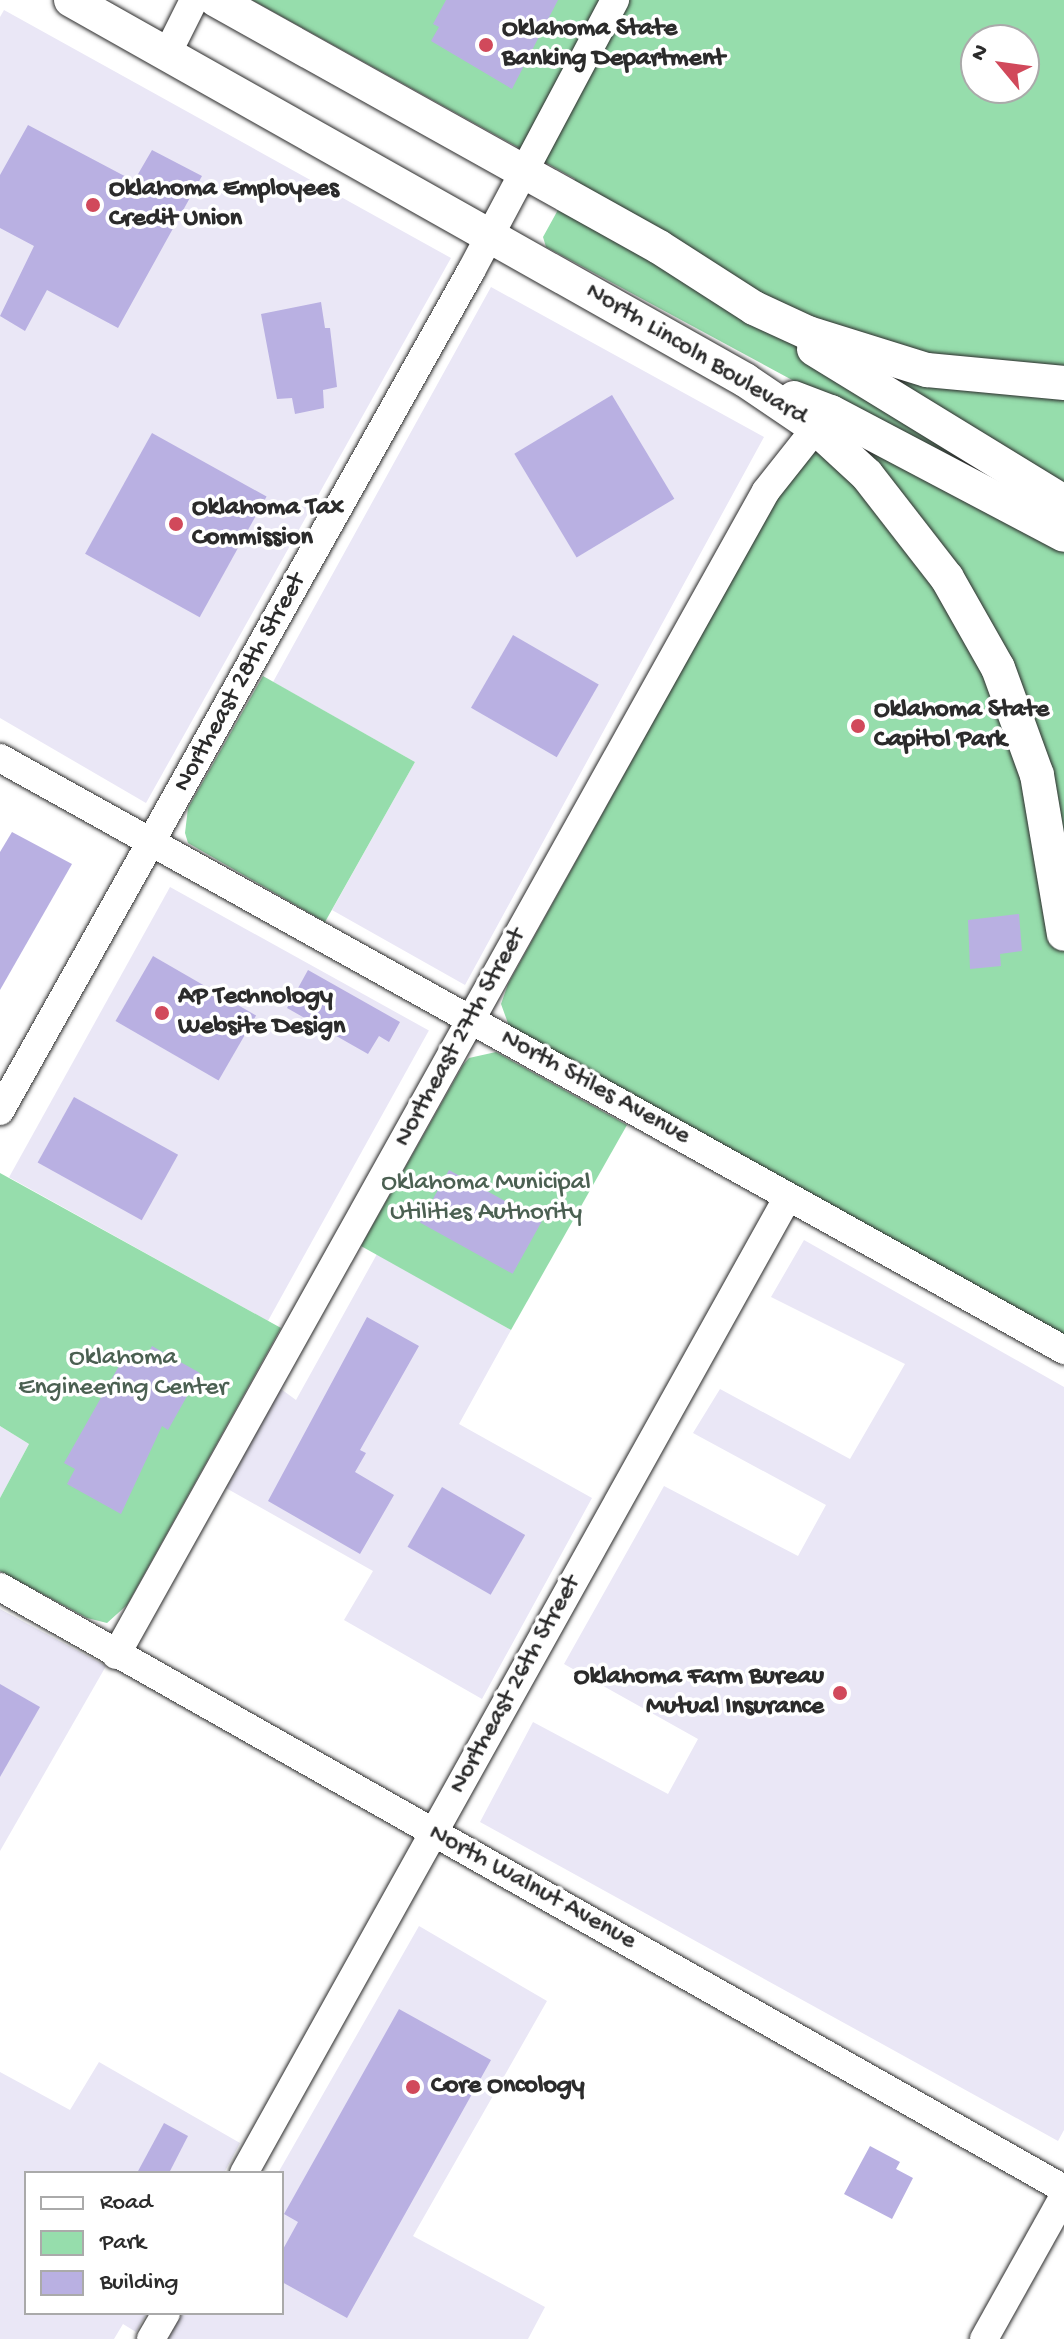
<!DOCTYPE html>
<html>
<head>
<meta charset="utf-8">
<style>
	body { margin:0 }
	#map { position:relative; width:1064px; height:2339px; overflow:hidden; background:#fff; font-family:"Gochi Hand",sans-serif }
	div>[style] { position:absolute }
	.built>* { inset:0; background:#eae7f6; transform-origin:0 0 }
	.green>* { inset:0; background:#96ddac }
	.building>* { inset:0; background:#b9b0e2; transform-origin:0 0 }
	.roads { filter:drop-shadow(0 0 2px #2b2b2b) drop-shadow(0 0 2px #2b2b2b) }
	.minor>* { height:28px; margin:-14px; padding:0 14px; transform-origin:14px; border-radius:14px; background:#fff }
	.major>* { height:34px; margin:-17px; padding:0 17px; transform-origin:17px; border-radius:17px; background:#fff }
	.dots>* { width:22px; height:22px; translate:-50% -50%; box-sizing:border-box; border:4px solid #fff; border-radius:50% }
	span { translate:-50% -50%; white-space:nowrap; text-align:center; line-height:1.15; -webkit-text-stroke:7px #fff; paint-order:stroke }
	.poi-label { font-size:26px; color:#2b2b2b; font-weight:700 }
	.left { translate:0 -50%; text-align:left }
	.right { translate:-100% -50%; text-align:right }
	.street-label { font-size:26px; color:#2b2b2b }
	.park-label { font-size:26px; color:#4b6052 }
	.legend { position:absolute; left:24px; top:2171px; width:260px; height:144px; box-sizing:border-box; background:#fff; border:2px solid #aaa; margin:0; padding:10px 14px; list-style:none; font-size:24px; color:#2b2b2b }
	.legend li { display:flex; align-items:center; gap:16px; height:40px }
	.legend b { width:40px; border:2px solid #aaa }
	.north { position:absolute; left:960px; top:24px; width:80px; height:80px; box-sizing:border-box; background:#fff; border:2px solid #aaa; border-radius:50%; rotate:299deg; font-size:22px; font-weight:700; line-height:32px; text-align:center; color:#2b2b2b }
	.north::after { content:''; display:block; margin:auto; width:28px; height:36px; background:#d1495b; clip-path:polygon(50% 0,100% 100%,50% 72%,0 100%) }
</style>
</head>
<body>
<div id="map">
	<div class="built">
		<i style="clip-path:polygon(4px 10px,451px 258px,146px 803px,0 718px,0 17px)"></i>
		<i style="clip-path:polygon(491px 287px,764px 437px,465px 985px,332px 910px,415px 762px,273px 682px)"></i>
		<i style="left:170px;top:887px;width:296px;height:332px;rotate:29deg"></i>
		<i style="clip-path:polygon(804px 1240px,1064px 1387px,1064px 2130px,1058px 2141px,480px 1822px,533px 1722px,668px 1794px,698px 1739px,564px 1664px,664px 1486px,798px 1556px,826px 1505px,693px 1433px,720px 1389px,850px 1459px,905px 1364px,771px 1297px)"></i>
		<i style="clip-path:polygon(377px 1254px,511px 1330px,459px 1424px,592px 1498px,482px 1699px,344px 1620px,373px 1571px,226px 1488px,281px 1389px,296px 1400px)"></i>
		<i style="clip-path:polygon(0 1426px,29px 1444px,0 1498px)"></i>
		<i style="clip-path:polygon(0 1609px,106px 1666px,0 1851px)"></i>
		<i style="clip-path:polygon(419px 1926px,547px 2001px,413px 2236px,545px 2307px,528px 2339px,168px 2339px,183px 2313px,282px 2313px,282px 2173px,278px 2173px)"></i>
		<i style="clip-path:polygon(99px 2062px,240px 2143px,224px 2173px,26px 2173px,26px 2313px,147px 2313px,136px 2332px,123px 2324px,114px 2339px,0 2339px,0 2072px,70px 2110px)"></i>
	</div>
	<div class="green">
		<i style="clip-path:polygon(evenodd,252px 0,1064px 0,1064px 1336px,509px 1026px,501px 1004px,508px 984px,831px 401px,546px 247px,543px 237px,575px 179px,252px 0,976px 40px,1024px 40px,1024px 88px,976px 88px,976px 40px)"></i>
		<i style="clip-path:polygon(263px 676px,415px 762px,325px 922px,188px 843px,185px 833px,188px 808px)"></i>
		<i style="clip-path:polygon(496px 1052px,627px 1125px,511px 1330px,361px 1246px,463px 1065px,469px 1058px)"></i>
		<i style="clip-path:polygon(0 1173px,281px 1328px,127px 1605px,107px 1623px,87px 1618px,0 1571px,0 1498px,29px 1444px,0 1426px)"></i>
	</div>
	<div class="building">
		<i style="clip-path:polygon(446px 0,558px 0,512px 89px,431px 41px,439px 27px,433px 24px)"></i>
		<i style="clip-path:polygon(28px 125px,134px 181px,152px 150px,202px 176px,118px 328px,47px 290px,25px 331px,0 316px,34px 246px,0 228px,0 175px)"></i>
		<i style="clip-path:polygon(321px 302px,325px 328px,330px 328px,337px 387px,323px 390px,324px 408px,295px 414px,292px 398px,277px 399px,261px 314px)"></i>
		<i style="left:612px;top:395px;width:121px;height:114px;rotate:59deg"></i>
		<i style="left:152px;top:433px;width:131px;height:138px;rotate:29deg"></i>
		<i style="left:513px;top:635px;width:99px;height:84px;rotate:30deg"></i>
		<i style="clip-path:polygon(12px 832px,72px 864px,0 990px,0 852px)"></i>
		<i style="clip-path:polygon(1019px 914px,1022px 951px,1000px 954px,1001px 966px,970px 969px,968px 920px)"></i>
		<i style="left:153px;top:956px;width:119px;height:75px;rotate:30deg"></i>
		<i style="clip-path:polygon(308px 970px,400px 1022px,389px 1042px,379px 1036px,368px 1054px,287px 1008px)"></i>
		<i style="left:74px;top:1097px;width:119px;height:75px;rotate:29deg"></i>
		<i style="left:449px;top:1170px;width:106px;height:60px;rotate:29deg"></i>
		<i style="clip-path:polygon(367px 1317px,419px 1346px,360px 1450px,366px 1453px,355px 1472px,394px 1495px,360px 1554px,268px 1501px)"></i>
		<i style="clip-path:polygon(152px 1346px,200px 1373px,168px 1430px,162px 1426px,121px 1514px,67px 1484px,75px 1469px,64px 1463px,128px 1350px,145px 1359px)"></i>
		<i style="left:442px;top:1487px;width:96px;height:69px;rotate:30deg"></i>
		<i style="clip-path:polygon(0 1684px,40px 1707px,0 1777px)"></i>
		<i style="clip-path:polygon(399px 2009px,491px 2060px,347px 2318px,282px 2282px,282px 2251px,298px 2222px,284px 2214px)"></i>
		<i style="clip-path:polygon(164px 2123px,188px 2136px,169px 2173px,137px 2173px)"></i>
		<i style="clip-path:polygon(870px 2146px,900px 2162px,896px 2169px,913px 2178px,892px 2219px,844px 2194px)"></i>
	</div>
	<div class="roads">
		<div class="minor">
			<i style="left:167px;top:54px;width:60px;rotate:-63.4deg"></i>
			<i style="left:0;top:758px;width:1218px;rotate:29.09deg"></i>
			<i style="left:0;top:1111px;width:963px;rotate:-60.72deg"></i>
			<i style="left:471px;top:271px;width:307px;rotate:-62deg"></i>
			<i style="left:0;top:1587px;width:1222px;rotate:29.5deg"></i>
			<i style="left:116px;top:1655px;width:1333px;rotate:-60.82deg"></i>
			<i style="left:766px;top:491px;width:80px;rotate:-51.6deg"></i>
			<i style="left:244px;top:2173px;width:1117px;rotate:-60.87deg"></i>
			<i style="left:151px;top:2339px;width:30px;rotate:-60deg"></i>
			<i style="left:984px;top:2339px;width:164px;rotate:-60.8deg"></i>
		</div>
		<div class="major">
			<i style="left:71px;top:0;width:774px;rotate:29.41deg"></i>
			<i style="left:745px;top:380px;width:86px;rotate:34.1deg"></i>
			<i style="left:816px;top:428px;width:69px;rotate:42.7deg"></i>
			<i style="left:867px;top:475px;width:130px;rotate:52.2deg"></i>
			<i style="left:947px;top:578px;width:103px;rotate:60.5deg"></i>
			<i style="left:998px;top:668px;width:114px;rotate:70deg"></i>
			<i style="left:1037px;top:775px;width:161px;rotate:80.4deg"></i>
			<i style="left:216px;top:0;width:507px;rotate:29.14deg"></i>
			<i style="left:659px;top:247px;width:113px;rotate:32.7deg"></i>
			<i style="left:754px;top:308px;width:60px;rotate:24.8deg"></i>
			<i style="left:808px;top:333px;width:125px;rotate:17.3deg"></i>
			<i style="left:927px;top:370px;width:138px;rotate:5.4deg"></i>
			<i style="left:814px;top:349px;width:293px;rotate:31.5deg"></i>
			<i style="left:794px;top:398px;width:40px;rotate:21deg"></i>
			<i style="left:831px;top:412px;width:263px;rotate:27.8deg"></i>
		</div>
	</div>
	<div class="dots">
		<i style="left:486px;top:45px;background:#d1495b"></i>
		<i style="left:93px;top:205px;background:#d1495b"></i>
		<i style="left:176px;top:524px;background:#d1495b"></i>
		<i style="left:858px;top:726px;background:#d1495b"></i>
		<i style="left:162px;top:1013px;background:#d1495b"></i>
		<i style="left:840px;top:1693px;background:#d1495b"></i>
		<i style="left:413px;top:2087px;background:#d1495b"></i>
	</div>
	<div class="poi-label">
		<span class="left" style="left:502px;top:45px">Oklahoma State<br>Banking Department</span>
		<span class="left" style="left:109px;top:205px">Oklahoma Employees<br>Credit Union</span>
		<span class="left" style="left:192px;top:524px">Oklahoma Tax<br>Commission</span>
		<span class="left" style="left:874px;top:726px">Oklahoma State<br>Capitol Park</span>
		<span class="left" style="left:178px;top:1013px">AP Technology<br>Website Design</span>
		<span class="right" style="left:824px;top:1693px">Oklahoma Farm Bureau<br>Mutual Insurance</span>
		<span class="left" style="left:431px;top:2087px">Core Oncology</span>
	</div>
	<div class="street-label">
		<span style="left:696px;top:355px;rotate:31deg">North Lincoln Boulevard</span>
		<span style="left:241px;top:683px;rotate:-61deg">Northeast 28th Street</span>
		<span style="left:461px;top:1038px;rotate:-61deg">Northeast 27th Street</span>
		<span style="left:595px;top:1088px;rotate:29deg">North Stiles Avenue</span>
		<span style="left:516px;top:1685px;rotate:-61deg">Northeast 26th Street</span>
		<span style="left:532px;top:1888px;rotate:29deg">North Walnut Avenue</span>
	</div>
	<div class="park-label">
		<span style="left:486px;top:1199px">Oklahoma Municipal<br>Utilities Authority</span>
		<span style="left:123px;top:1374px">Oklahoma<br>Engineering Center</span>
	</div>
	<ul class="legend">
	<li><b style="height:10px;background:#fff"></b>Road</li>
	<li><b style="height:22px;background:#96ddac"></b>Park</li>
	<li><b style="height:22px;background:#b9b0e2"></b>Building</li>
	</ul>
	<div class="north">N</div>
</div>
</body>
</html>
